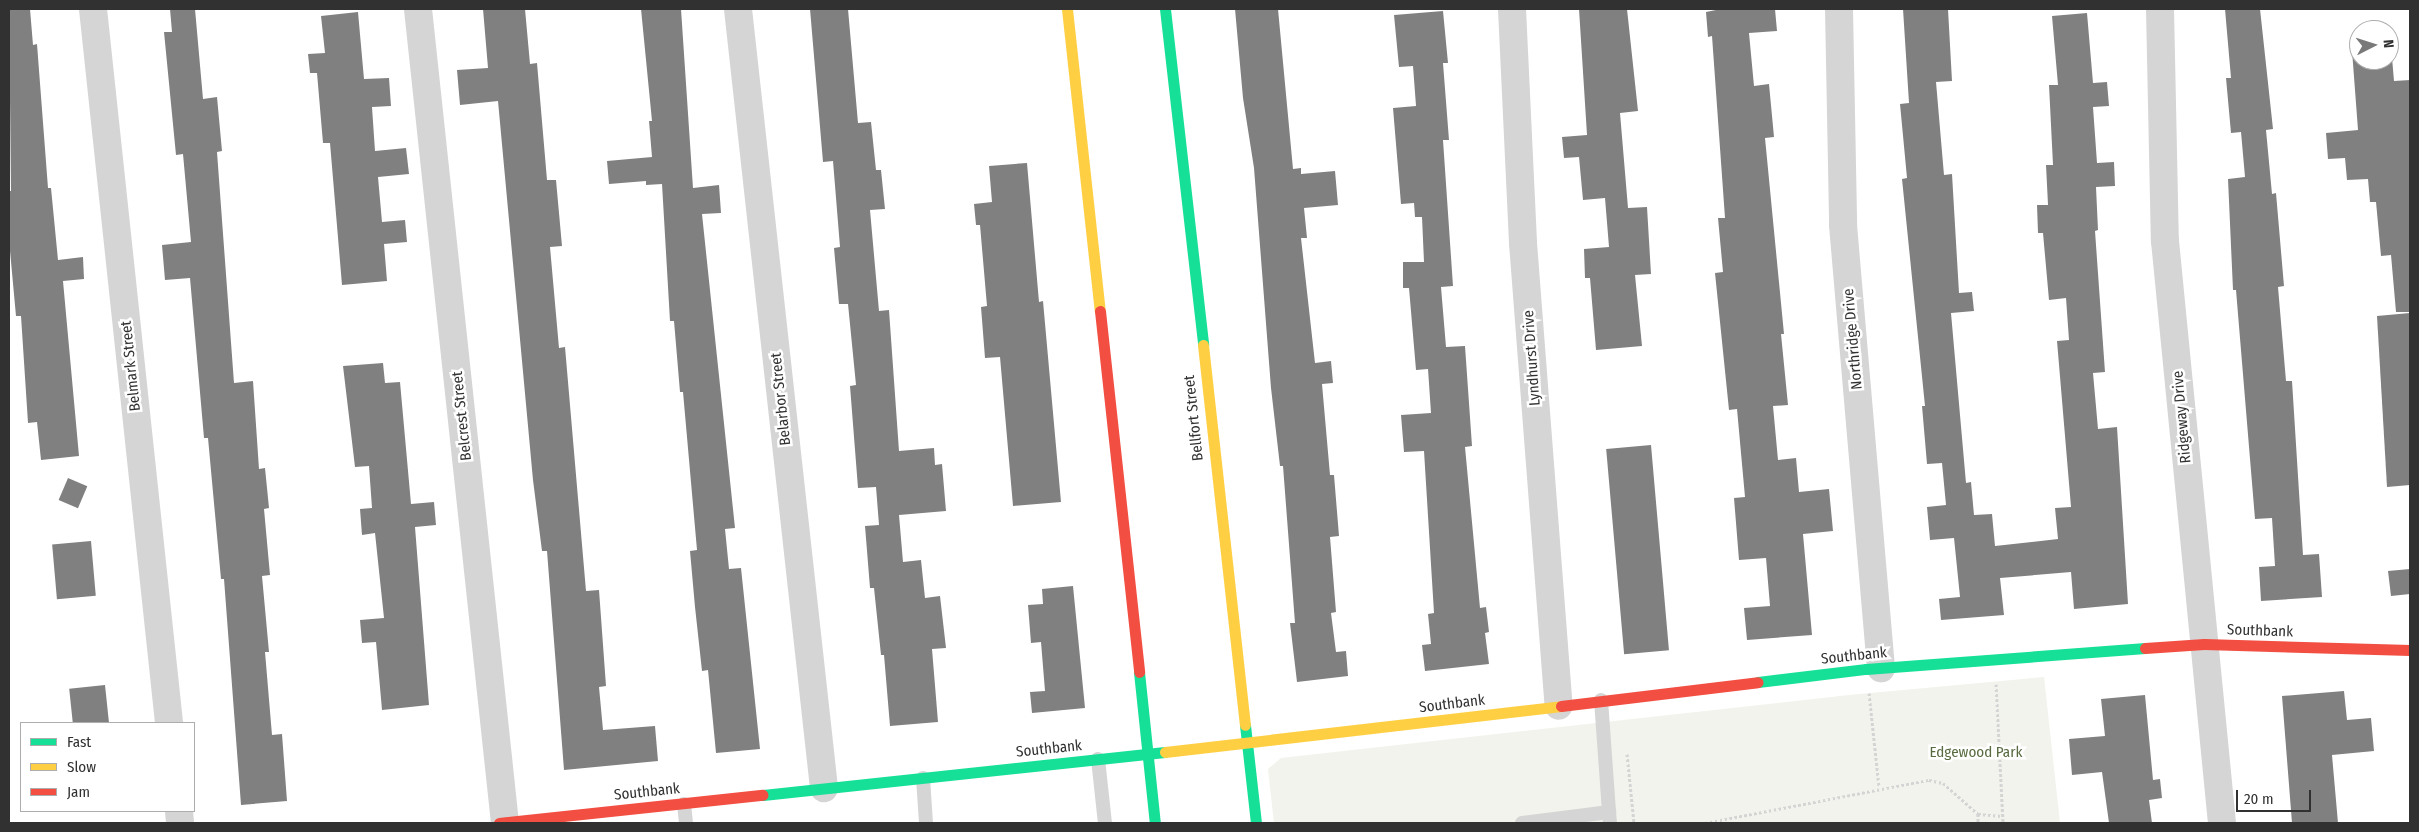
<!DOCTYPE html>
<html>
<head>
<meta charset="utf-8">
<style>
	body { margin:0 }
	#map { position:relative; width:2419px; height:832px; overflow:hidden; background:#fff; font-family:"Fira Sans Condensed",sans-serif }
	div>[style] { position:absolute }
	.green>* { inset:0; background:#f1f3ec }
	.building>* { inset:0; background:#808080; transform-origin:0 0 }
	.path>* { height:3px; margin-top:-1.5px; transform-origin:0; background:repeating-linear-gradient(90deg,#d4d4d4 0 2.5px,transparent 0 5px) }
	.lane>* { height:14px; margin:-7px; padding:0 7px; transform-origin:7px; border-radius:7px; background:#d5d5d5 }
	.street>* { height:28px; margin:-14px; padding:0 14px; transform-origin:14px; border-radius:14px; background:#d5d5d5 }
	.fast>* { height:11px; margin:-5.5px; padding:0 5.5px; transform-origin:5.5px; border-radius:5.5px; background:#16e098 }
	.slow>* { height:11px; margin:-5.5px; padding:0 5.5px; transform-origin:5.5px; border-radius:5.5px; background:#ffcf43 }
	.jam>* { height:11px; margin:-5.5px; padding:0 5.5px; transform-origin:5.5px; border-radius:5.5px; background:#f24e42 }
	span { translate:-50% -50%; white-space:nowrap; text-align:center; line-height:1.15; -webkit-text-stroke:5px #fff; paint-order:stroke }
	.street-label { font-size:15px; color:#313131 }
	.park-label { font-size:15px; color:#586b40 }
	.frame { position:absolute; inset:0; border:10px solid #313131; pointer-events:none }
	.legend { position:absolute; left:20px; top:722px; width:175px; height:90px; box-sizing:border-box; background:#fff; border:1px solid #adadad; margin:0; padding:6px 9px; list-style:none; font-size:15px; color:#313131 }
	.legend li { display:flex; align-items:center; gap:10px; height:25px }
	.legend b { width:25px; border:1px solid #adadad }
	.north { position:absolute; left:2349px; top:20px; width:50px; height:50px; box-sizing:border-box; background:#fff; border:1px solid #adadad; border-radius:50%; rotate:85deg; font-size:14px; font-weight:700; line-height:20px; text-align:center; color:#313131 }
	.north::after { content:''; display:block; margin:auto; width:18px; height:22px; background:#797979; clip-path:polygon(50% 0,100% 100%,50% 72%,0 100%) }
	.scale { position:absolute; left:2236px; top:790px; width:75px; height:22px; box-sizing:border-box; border:2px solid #313131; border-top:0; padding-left:6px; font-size:15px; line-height:18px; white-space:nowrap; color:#313131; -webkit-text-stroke:4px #fff; paint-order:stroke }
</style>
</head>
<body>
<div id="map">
	<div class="green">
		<i style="clip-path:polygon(2044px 677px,2060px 823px,1274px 823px,1268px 769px,1281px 758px,1849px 695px)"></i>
	</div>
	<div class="building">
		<i style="clip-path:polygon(9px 9px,30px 9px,33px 45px,37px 44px,48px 188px,51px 188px,58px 260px,83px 257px,84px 279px,63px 281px,79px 456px,41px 460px,37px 422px,28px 423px,21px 316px,16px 316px,9px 240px,9px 191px,11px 191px)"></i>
		<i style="clip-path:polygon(170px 9px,195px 9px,203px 99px,217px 97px,222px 151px,217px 152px,234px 383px,253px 381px,259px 469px,265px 468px,269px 508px,264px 509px,270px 575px,262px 576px,269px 652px,265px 652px,272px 735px,282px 734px,287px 801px,241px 805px,224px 579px,221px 579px,208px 438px,204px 438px,190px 278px,165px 280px,162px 245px,191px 242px,183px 154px,176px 155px,164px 32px,172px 32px)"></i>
		<i style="clip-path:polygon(483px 9px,525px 9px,530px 64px,537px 63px,547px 180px,556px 180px,562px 246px,550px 247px,559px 348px,565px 347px,586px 591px,599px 590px,606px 686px,599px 687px,603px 730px,655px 726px,658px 761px,564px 770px,547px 551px,542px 551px,533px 480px,498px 101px,460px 105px,457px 70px,488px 68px)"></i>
		<i style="clip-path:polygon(641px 9px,681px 9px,693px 188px,719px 185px,721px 213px,702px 214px,735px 528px,725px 529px,729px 569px,741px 568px,760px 749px,716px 753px,708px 670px,702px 671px,695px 607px,690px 551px,697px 550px,683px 392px,680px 392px,674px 321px,670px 321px,662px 184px,646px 185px,646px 181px,609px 184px,607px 161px,652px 157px,649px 121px,652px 121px)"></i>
		<i style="clip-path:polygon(810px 9px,848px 9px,858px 123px,871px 122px,876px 170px,881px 170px,885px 209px,870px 210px,879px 311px,889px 310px,899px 451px,934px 448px,935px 465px,942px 464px,946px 511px,899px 515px,903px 562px,921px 560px,925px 598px,940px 596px,946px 648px,932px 649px,938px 722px,890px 726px,884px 655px,881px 655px,874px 588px,870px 588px,865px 526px,879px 525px,876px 487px,858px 488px,850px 386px,856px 385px,848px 304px,839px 304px,834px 248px,840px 247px,833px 161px,823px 162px)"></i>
		<i style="clip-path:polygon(1235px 9px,1278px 9px,1293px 169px,1301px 168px,1301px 174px,1335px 171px,1338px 205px,1304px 208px,1307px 238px,1301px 238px,1315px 363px,1331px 361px,1333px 383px,1322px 384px,1330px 475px,1334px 475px,1339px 536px,1330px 537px,1336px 612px,1331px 613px,1336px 652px,1346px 651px,1348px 676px,1297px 682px,1290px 623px,1295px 623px,1283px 466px,1280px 466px,1271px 388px,1254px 168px,1243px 98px)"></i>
		<i style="clip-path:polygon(1579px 9px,1627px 9px,1638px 111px,1620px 113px,1628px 208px,1647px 207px,1651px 274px,1635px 275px,1642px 346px,1596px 350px,1590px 278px,1585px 278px,1584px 249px,1609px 247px,1605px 198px,1583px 200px,1579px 157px,1564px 158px,1562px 137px,1587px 135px)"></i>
		<i style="clip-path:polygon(1721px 9px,1775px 9px,1777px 31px,1749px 33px,1754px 86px,1769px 84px,1774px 137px,1765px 138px,1784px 334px,1781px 334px,1788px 405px,1773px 406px,1778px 460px,1796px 458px,1799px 492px,1829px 489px,1833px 531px,1803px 534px,1812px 635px,1747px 640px,1744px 608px,1770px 606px,1766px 558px,1739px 560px,1734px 498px,1745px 497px,1737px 409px,1729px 410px,1715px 273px,1723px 272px,1718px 218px,1725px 218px,1712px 36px,1708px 37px,1706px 12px)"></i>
		<i style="clip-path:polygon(1903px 9px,1948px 9px,1952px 81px,1936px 82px,1944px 175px,1952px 174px,1959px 293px,1972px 292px,1974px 311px,1951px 313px,1966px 483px,1971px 482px,1974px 515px,1992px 514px,1995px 546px,2058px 539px,2055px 508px,2071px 507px,2057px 341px,2069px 340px,2066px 298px,2049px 300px,2043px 233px,2038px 233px,2037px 205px,2048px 205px,2046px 165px,2053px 165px,2049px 85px,2058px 85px,2052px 16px,2087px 13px,2093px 83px,2107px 82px,2109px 106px,2093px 107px,2097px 163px,2114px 162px,2115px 186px,2096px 187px,2098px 230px,2095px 231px,2105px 372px,2093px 373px,2098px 429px,2117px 427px,2128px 604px,2074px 609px,2071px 572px,2000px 578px,2004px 615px,1941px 620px,1939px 599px,1960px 597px,1954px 538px,1930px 540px,1927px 507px,1946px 505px,1942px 463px,1927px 464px,1922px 406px,1925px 406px,1902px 179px,1907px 178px,1900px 104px,1909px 103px)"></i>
		<i style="clip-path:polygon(2225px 9px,2260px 9px,2273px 129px,2266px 130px,2272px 194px,2276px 193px,2284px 286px,2278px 287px,2286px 381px,2292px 381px,2303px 555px,2319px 554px,2322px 597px,2261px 601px,2259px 567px,2275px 566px,2272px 518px,2255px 519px,2236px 290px,2233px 290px,2228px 179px,2245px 177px,2241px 132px,2231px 133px,2226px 78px,2231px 78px)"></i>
		<i style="clip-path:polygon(1443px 11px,1448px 63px,1443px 63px,1449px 140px,1443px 140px,1453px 286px,1441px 287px,1446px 347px,1465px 346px,1472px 446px,1465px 447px,1480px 608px,1486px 607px,1489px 632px,1485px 633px,1489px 664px,1425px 671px,1422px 645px,1431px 644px,1428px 614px,1434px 613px,1424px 451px,1404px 452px,1401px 415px,1431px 413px,1428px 369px,1416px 370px,1409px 288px,1403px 288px,1403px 262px,1424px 262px,1422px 217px,1415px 217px,1414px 203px,1401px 204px,1393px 108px,1416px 106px,1413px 66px,1399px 67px,1394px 15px)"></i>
		<i style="clip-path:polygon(358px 12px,364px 79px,389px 78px,391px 106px,372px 107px,375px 151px,406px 148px,409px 174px,378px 177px,382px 222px,405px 220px,407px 242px,384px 244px,387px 281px,342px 285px,330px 143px,323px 143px,317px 73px,310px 73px,308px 54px,325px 53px,321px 16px)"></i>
		<i style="clip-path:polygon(2390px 34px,2394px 81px,2410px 80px,2410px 312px,2396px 312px,2391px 255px,2381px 256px,2376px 202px,2370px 202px,2368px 179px,2347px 180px,2345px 158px,2328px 159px,2326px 133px,2358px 130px,2351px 37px,2359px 37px,2359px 60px,2389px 60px)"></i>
		<i style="clip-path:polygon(1027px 163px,1039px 302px,1043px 301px,1061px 502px,1013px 506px,1000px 357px,985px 358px,981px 307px,987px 306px,980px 225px,976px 225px,974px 204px,992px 202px,989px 166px)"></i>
		<i style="clip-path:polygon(2410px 313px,2410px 485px,2387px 487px,2377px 316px)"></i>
		<i style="clip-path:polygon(383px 363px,385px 383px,400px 382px,411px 504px,434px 502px,436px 525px,415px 527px,429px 705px,382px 710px,376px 642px,362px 643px,360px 620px,384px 618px,375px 533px,362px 535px,360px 509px,372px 508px,369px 466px,355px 467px,343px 366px)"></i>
		<i style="left:1651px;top:445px;width:206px;height:45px;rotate:85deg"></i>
		<i style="left:68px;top:478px;width:21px;height:24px;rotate:23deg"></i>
		<i style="left:91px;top:541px;width:55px;height:39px;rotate:85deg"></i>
		<i style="clip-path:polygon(2410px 569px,2410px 594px,2391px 596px,2388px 571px)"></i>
		<i style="clip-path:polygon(1073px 586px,1085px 708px,1032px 713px,1030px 692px,1045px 691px,1041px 642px,1031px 643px,1028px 605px,1043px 604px,1042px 589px)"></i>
		<i style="left:105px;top:685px;width:38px;height:36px;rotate:84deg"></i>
		<i style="clip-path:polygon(2344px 691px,2347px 720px,2371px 718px,2374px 751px,2332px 755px,2338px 823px,2292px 823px,2282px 696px)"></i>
		<i style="clip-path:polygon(2145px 695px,2153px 780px,2160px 779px,2162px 798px,2149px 800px,2152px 823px,2109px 823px,2102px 772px,2072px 775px,2069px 739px,2105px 736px,2101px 699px)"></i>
	</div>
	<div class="path">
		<i style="left:1996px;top:684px;width:139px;rotate:87.1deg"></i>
		<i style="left:1869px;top:693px;width:95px;rotate:83.9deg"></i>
		<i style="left:1627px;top:754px;width:69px;rotate:84.2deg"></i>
		<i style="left:1978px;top:814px;width:24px;rotate:5deg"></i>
		<i style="left:1705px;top:823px;width:228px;rotate:-10.9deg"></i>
		<i style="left:1929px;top:780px;width:14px;rotate:12deg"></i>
		<i style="left:1943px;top:783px;width:47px;rotate:41.5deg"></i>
		<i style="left:1978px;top:814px;width:9px;rotate:90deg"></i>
	</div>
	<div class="lane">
		<i style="left:1601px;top:700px;width:112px;rotate:85.9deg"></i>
		<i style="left:1098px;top:759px;width:64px;rotate:83.8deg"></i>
		<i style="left:923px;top:778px;width:45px;rotate:86.2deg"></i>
		<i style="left:684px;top:804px;width:19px;rotate:84deg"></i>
		<i style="left:1522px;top:823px;width:88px;rotate:-7.2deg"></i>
		<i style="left:1609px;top:812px;width:11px;rotate:85deg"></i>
	</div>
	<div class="street">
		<i style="left:93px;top:9px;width:718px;rotate:83.92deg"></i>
		<i style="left:418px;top:9px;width:819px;rotate:83.9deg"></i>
		<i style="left:738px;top:9px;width:784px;rotate:83.7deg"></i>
		<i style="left:1512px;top:9px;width:234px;rotate:87.3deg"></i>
		<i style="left:1523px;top:243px;width:464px;rotate:85.6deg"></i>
		<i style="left:1839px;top:9px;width:216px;rotate:88.9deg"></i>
		<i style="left:1843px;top:225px;width:445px;rotate:85.1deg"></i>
		<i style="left:2160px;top:9px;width:232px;rotate:88.8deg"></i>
		<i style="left:2165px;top:241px;width:585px;rotate:84.41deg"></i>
		<i style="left:179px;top:811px;width:12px;rotate:85deg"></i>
	</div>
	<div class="fast">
		<i style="left:1165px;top:9px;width:338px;rotate:83.5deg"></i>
		<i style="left:1139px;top:672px;width:152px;rotate:84deg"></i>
		<i style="left:1758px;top:682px;width:109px;rotate:-6.9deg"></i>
		<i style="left:1866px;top:669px;width:280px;rotate:-4.3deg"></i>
		<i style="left:1245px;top:725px;width:99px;rotate:83.6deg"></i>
		<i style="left:763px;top:795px;width:404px;rotate:-6.1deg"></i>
	</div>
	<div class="slow">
		<i style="left:1067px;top:9px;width:304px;rotate:83.8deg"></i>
		<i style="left:1203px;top:345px;width:382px;rotate:83.7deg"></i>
		<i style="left:1165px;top:752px;width:399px;rotate:-6.6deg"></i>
	</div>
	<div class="jam">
		<i style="left:1100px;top:311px;width:363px;rotate:83.8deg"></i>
		<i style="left:2145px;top:648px;width:59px;rotate:-3.9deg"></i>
		<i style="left:2204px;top:644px;width:206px;rotate:1.7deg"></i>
		<i style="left:1561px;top:706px;width:198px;rotate:-6.9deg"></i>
		<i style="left:499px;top:823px;width:265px;rotate:-6.1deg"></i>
	</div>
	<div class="street-label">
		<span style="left:1853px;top:339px;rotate:-95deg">Northridge Drive</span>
		<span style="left:1532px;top:358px;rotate:-94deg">Lyndhurst Drive</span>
		<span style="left:131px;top:366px;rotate:-96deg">Belmark Street</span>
		<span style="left:781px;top:399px;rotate:-96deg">Belarbor Street</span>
		<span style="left:462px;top:416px;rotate:-96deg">Belcrest Street</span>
		<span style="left:2182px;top:417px;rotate:-95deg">Ridgeway Drive</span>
		<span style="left:1194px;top:418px;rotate:-96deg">Bellfort Street</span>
		<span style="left:2260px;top:631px;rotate:2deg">Southbank</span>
		<span style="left:1854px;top:656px;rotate:-6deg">Southbank</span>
		<span style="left:1452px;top:704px;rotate:-7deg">Southbank</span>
		<span style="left:1049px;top:749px;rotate:-6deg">Southbank</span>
		<span style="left:647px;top:792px;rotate:-6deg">Southbank</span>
	</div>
	<div class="park-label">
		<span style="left:1976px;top:753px">Edgewood Park</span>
	</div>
	<div class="frame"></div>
	<ul class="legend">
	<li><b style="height:6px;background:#16e098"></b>Fast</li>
	<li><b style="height:6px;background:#ffcf43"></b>Slow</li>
	<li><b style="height:6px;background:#f24e42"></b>Jam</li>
	</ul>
	<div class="north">N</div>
	<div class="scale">20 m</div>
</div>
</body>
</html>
